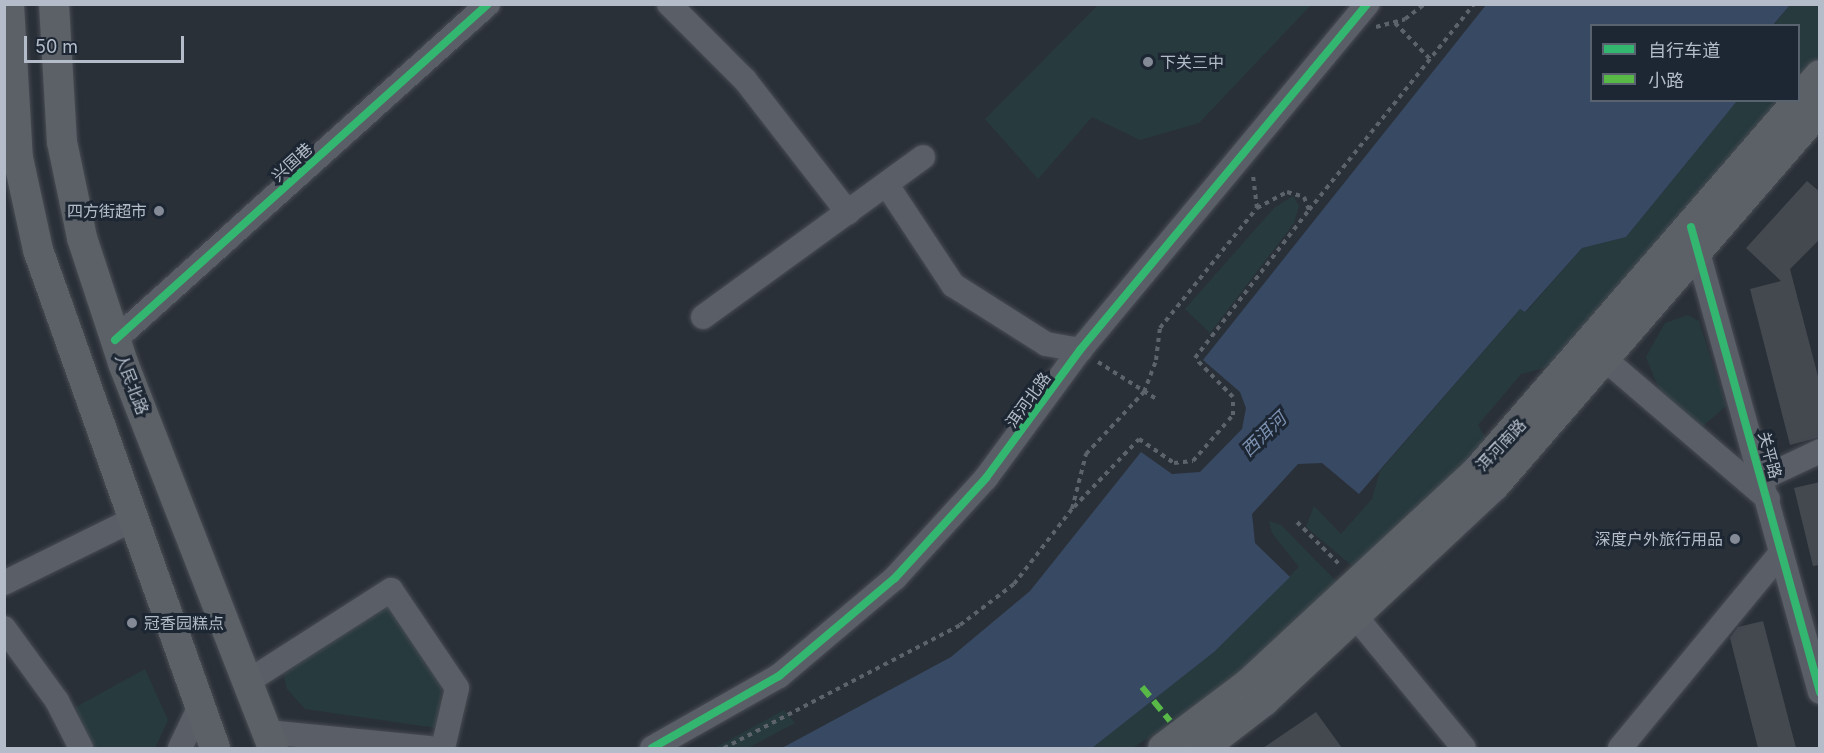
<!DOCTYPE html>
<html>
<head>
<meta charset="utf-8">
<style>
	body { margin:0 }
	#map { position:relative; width:1824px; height:753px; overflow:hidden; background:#2a3038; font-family:Inter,"Noto Sans SC",sans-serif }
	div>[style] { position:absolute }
	.green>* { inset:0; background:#273a3e }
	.water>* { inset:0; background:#384963 }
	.building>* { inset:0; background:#444950 }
	.path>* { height:4px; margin-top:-2px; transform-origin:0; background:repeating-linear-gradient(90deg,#5d636a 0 4.5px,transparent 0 9px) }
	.roads { filter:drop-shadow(0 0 2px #484c53) drop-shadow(0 0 2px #484c53) }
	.minor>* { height:24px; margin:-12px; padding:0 12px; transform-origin:12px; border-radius:12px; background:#5a5e66 }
	.major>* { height:30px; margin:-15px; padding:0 15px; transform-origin:15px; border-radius:15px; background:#5c6168 }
	.quiet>* { height:6px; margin-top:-3px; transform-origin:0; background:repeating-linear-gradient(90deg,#58b947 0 12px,transparent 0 18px) }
	.cycleway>* { height:8px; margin:-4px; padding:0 4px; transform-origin:4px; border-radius:4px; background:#33b770 }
	.dots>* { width:16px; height:16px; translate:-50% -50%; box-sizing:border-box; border:3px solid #1d2633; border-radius:50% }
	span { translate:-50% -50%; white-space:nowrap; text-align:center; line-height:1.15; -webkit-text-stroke:6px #1d2633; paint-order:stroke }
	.poi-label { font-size:16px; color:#b4bcc9 }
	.left { translate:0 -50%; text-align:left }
	.right { translate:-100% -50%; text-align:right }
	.street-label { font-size:16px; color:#b4bcc9 }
	.water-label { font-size:18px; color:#7c92b1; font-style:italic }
	.frame { position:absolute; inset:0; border:6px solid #b4bcc9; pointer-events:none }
	.legend { position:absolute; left:1590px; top:24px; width:210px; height:78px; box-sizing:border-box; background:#1d2633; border:2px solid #59626f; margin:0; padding:8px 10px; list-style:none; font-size:18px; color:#b4bcc9 }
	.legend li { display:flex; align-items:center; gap:12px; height:30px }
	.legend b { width:30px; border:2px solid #59626f }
	.scale { position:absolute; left:24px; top:36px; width:160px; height:27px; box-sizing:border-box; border:3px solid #b4bcc9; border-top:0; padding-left:8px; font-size:18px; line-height:21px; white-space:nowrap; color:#b4bcc9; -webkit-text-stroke:4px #1d2633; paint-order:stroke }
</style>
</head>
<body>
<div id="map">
	<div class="green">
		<i style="clip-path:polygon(1099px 4px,1311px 4px,1311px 5px,1199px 123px,1140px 140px,1092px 117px,1038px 179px,985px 119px)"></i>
		<i style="clip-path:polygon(1790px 5px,1819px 5px,1819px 57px,1799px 82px,1798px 26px,1773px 26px)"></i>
		<i style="clip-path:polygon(1737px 101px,1782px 101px,1559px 364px,1521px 374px,1478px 425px,1489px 443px,1356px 569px,1306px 527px,1314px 506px,1341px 534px,1372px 499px,1380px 471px,1520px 309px,1526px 312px,1582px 248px,1626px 237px)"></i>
		<i style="clip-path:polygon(1293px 196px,1299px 206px,1294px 223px,1210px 333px,1185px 309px,1274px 208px)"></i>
		<i style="clip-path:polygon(1688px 315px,1699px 321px,1726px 406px,1702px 427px,1663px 399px,1646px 357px,1665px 323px)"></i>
		<i style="clip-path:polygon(1269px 521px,1281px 525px,1341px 586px,1212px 699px,1132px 748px,1092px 748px,1214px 652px,1299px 567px,1272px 533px)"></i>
		<i style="clip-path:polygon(390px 596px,443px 673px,437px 728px,305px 709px,287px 689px,282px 668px)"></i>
		<i style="clip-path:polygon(145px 669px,168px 720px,155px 748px,87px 748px,76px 707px)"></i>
		<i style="clip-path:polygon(784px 710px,795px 723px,748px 748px,715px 748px)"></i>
	</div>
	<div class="water">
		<i style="clip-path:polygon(1486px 5px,1790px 5px,1773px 25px,1592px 26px,1592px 100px,1737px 101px,1626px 237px,1582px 248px,1525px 312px,1520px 309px,1359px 494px,1322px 463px,1298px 464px,1252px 514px,1255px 543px,1290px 577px,1214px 652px,1092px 748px,782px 748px,951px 657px,1030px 591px,1141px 452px,1172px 474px,1200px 472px,1242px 429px,1246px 408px,1240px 392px,1203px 360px)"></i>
	</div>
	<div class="building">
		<i style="clip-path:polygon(1807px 181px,1820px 192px,1820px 239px,1790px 269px,1820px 384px,1820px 437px,1790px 445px,1750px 289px,1781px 281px,1746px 248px)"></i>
		<i style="clip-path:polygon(1820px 482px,1820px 565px,1813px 566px,1794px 488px)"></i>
		<i style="clip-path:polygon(1763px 621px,1796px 748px,1758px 748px,1730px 638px,1738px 627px)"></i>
		<i style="clip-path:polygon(1316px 712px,1342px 748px,1263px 748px)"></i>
	</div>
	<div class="path">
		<i style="left:1395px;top:23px;width:50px;rotate:45.8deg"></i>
		<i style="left:1376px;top:27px;width:30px;rotate:-15deg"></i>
		<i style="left:1405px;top:19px;width:25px;rotate:-37deg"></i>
		<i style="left:1257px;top:208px;width:34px;rotate:-28deg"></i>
		<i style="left:1287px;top:192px;width:18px;rotate:16deg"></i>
		<i style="left:1304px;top:197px;width:14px;rotate:69deg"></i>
		<i style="left:1309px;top:210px;width:264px;rotate:-51.3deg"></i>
		<i style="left:1098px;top:362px;width:71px;rotate:32.3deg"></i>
		<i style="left:1074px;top:507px;width:94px;rotate:-46.3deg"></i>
		<i style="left:1139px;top:439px;width:42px;rotate:34.4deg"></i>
		<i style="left:1174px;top:463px;width:19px;rotate:-6deg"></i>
		<i style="left:1193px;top:461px;width:61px;rotate:-49deg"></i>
		<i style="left:1233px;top:415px;width:18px;rotate:-90deg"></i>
		<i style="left:1233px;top:397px;width:54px;rotate:-134.3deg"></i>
		<i style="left:1195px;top:358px;width:187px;rotate:-52.4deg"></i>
		<i style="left:1297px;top:522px;width:62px;rotate:45deg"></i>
		<i style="left:724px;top:748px;width:266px;rotate:-27.5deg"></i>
		<i style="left:960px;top:625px;width:68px;rotate:-37.2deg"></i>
		<i style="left:1014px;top:584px;width:95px;rotate:-52.3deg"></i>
		<i style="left:1072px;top:509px;width:57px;rotate:-75.7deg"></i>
		<i style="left:1086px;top:454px;width:85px;rotate:-46.9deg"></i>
		<i style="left:1144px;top:392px;width:34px;rotate:-69deg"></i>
		<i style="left:1156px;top:360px;width:32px;rotate:-83deg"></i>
		<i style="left:1160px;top:328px;width:154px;rotate:-51.1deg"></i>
		<i style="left:1257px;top:208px;width:32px;rotate:-97deg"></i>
	</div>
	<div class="roads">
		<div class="minor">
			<i style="left:669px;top:4px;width:107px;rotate:45deg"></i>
			<i style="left:745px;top:80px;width:168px;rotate:52.2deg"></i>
			<i style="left:887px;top:185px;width:120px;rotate:56.6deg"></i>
			<i style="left:953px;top:285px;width:110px;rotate:32.4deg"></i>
			<i style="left:1046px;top:344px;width:35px;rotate:10deg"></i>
			<i style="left:1694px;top:238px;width:471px;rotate:74.5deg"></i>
			<i style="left:703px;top:317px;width:272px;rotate:-36deg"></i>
			<i style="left:115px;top:340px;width:502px;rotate:-42.01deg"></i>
			<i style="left:1607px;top:361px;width:212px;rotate:40.6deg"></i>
			<i style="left:1763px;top:478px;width:63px;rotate:-25.3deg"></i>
			<i style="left:4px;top:583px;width:143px;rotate:-26.2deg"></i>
			<i style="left:1355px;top:616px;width:171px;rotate:50.5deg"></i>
			<i style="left:4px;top:628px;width:90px;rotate:54deg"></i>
			<i style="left:57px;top:701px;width:53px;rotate:62.9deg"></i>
			<i style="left:247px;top:682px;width:171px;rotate:-32.6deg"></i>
			<i style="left:391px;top:590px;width:118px;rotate:56deg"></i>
			<i style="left:457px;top:688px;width:62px;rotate:103.1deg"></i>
			<i style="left:267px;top:732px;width:163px;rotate:5.6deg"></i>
			<i style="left:180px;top:748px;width:47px;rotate:-64.5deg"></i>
			<i style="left:652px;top:748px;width:146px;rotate:-29.6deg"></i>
			<i style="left:779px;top:676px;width:152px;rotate:-40.2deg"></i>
			<i style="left:895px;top:578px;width:135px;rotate:-47.7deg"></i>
			<i style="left:986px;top:478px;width:159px;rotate:-53.7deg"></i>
			<i style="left:1080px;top:350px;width:450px;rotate:-50.3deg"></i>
			<i style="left:1620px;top:748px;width:253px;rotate:-50.5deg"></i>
		</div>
		<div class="major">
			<i style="left:9px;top:4px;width:154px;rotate:86.7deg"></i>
			<i style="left:18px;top:158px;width:94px;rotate:77.7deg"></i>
			<i style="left:38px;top:250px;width:529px;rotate:70.43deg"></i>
			<i style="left:54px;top:4px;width:138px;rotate:86.7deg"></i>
			<i style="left:62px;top:142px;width:98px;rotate:78.2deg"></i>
			<i style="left:82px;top:238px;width:132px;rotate:71.8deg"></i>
			<i style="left:123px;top:363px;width:413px;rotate:68.7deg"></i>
			<i style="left:1798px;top:100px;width:33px;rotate:-49deg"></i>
			<i style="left:1163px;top:748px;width:106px;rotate:-37deg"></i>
			<i style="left:1248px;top:684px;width:314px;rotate:-42.9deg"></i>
			<i style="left:1478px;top:470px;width:489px;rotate:-49.1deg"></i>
			<i style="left:1203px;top:748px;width:77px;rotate:-37.6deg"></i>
			<i style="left:1264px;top:701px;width:315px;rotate:-43.1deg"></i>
			<i style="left:1494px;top:486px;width:498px;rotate:-49.1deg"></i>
		</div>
	</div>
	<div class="quiet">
		<i style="left:1142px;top:687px;width:44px;rotate:50.5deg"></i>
	</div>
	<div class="cycleway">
		<i style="left:1691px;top:227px;width:483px;rotate:74.5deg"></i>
		<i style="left:115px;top:340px;width:502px;rotate:-42.01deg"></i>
		<i style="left:652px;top:748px;width:146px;rotate:-29.6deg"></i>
		<i style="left:779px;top:676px;width:152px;rotate:-40.2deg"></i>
		<i style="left:895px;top:578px;width:135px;rotate:-47.7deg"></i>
		<i style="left:986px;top:478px;width:159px;rotate:-53.7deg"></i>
		<i style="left:1080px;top:350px;width:450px;rotate:-50.3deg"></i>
	</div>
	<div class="dots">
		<i style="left:1148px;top:62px;background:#848b96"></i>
		<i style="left:159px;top:211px;background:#848b96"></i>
		<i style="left:1735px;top:539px;background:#848b96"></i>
		<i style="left:132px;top:623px;background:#848b96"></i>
	</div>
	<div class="poi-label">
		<span class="left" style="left:1160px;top:62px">下关三中</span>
		<span class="right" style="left:147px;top:211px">四方街超市</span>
		<span class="right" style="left:1723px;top:539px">深度户外旅行用品</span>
		<span class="left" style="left:144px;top:623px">冠香园糕点</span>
	</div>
	<div class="street-label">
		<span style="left:292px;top:162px;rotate:-42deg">兴国巷</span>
		<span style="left:132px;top:384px;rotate:69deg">人民北路</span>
		<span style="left:1028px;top:400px;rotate:-54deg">洱河北路</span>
		<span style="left:1501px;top:445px;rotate:-47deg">洱河南路</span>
		<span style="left:1770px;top:455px;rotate:75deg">关平路</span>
	</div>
	<div class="water-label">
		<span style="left:1264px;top:435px;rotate:-44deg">西洱河</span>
	</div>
	<div class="frame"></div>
	<ul class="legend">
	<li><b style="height:8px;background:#33b770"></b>自行车道</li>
	<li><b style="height:8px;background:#58b947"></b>小路</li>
	</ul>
	<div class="scale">50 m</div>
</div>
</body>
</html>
